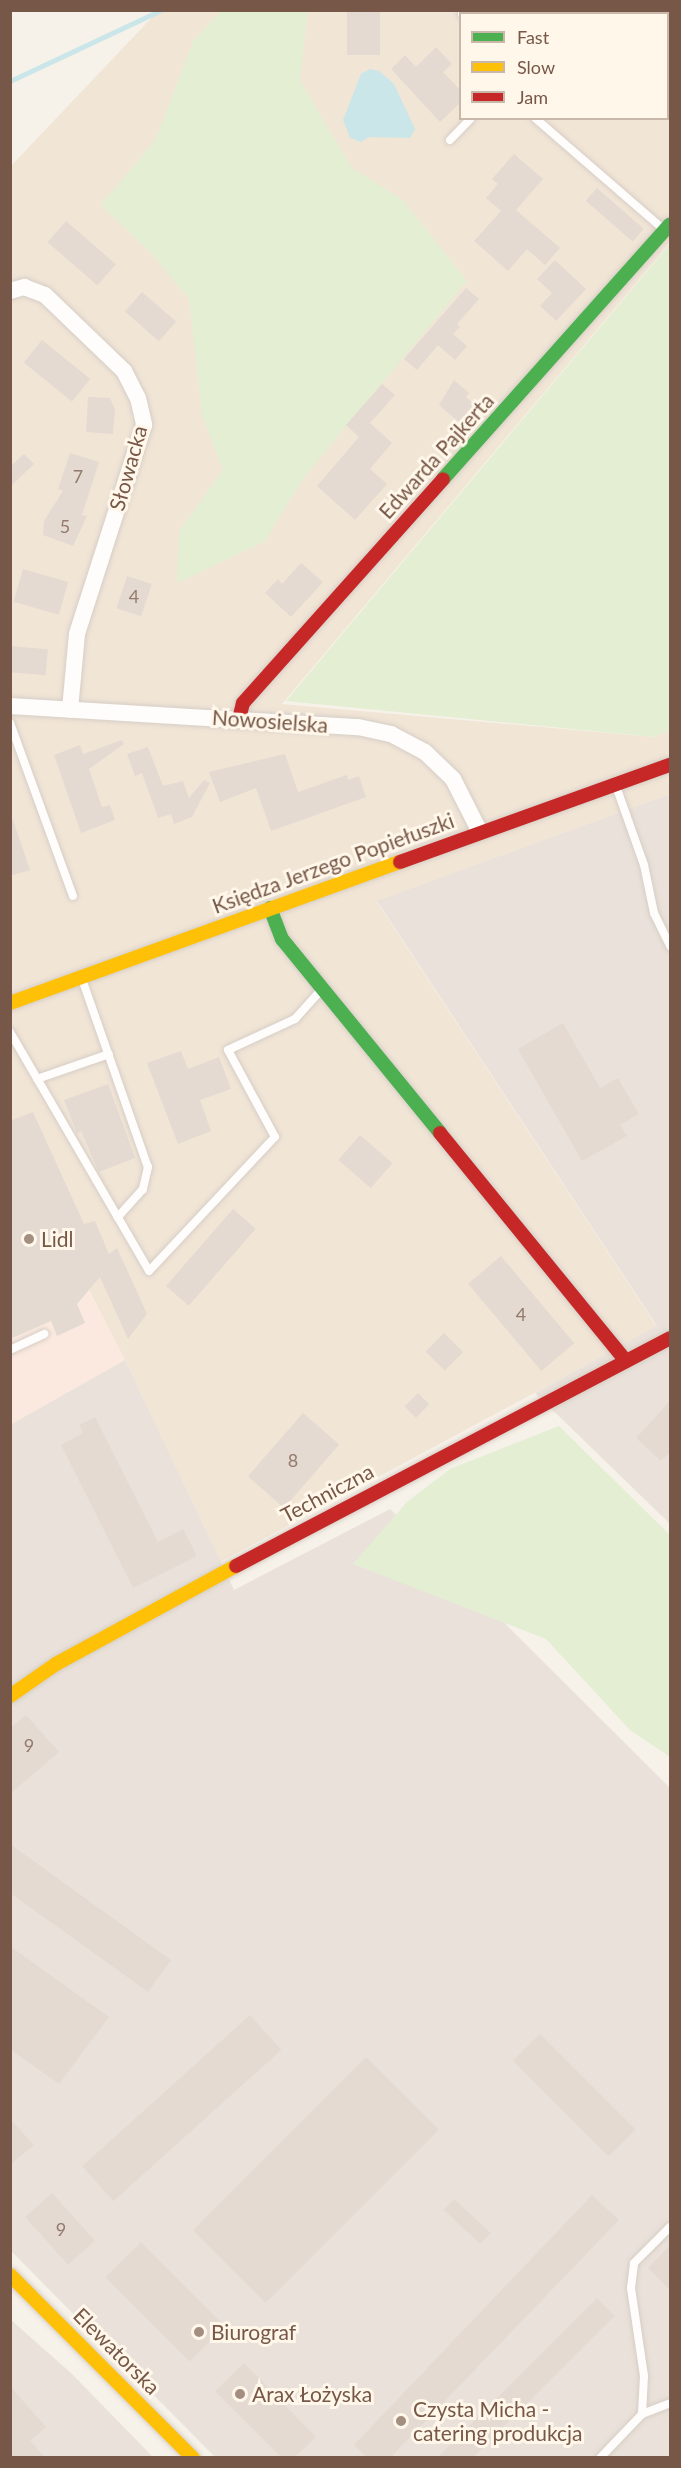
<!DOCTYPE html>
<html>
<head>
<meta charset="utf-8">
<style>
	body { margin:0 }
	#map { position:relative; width:681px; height:2468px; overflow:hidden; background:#f7f2e9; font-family:Lato,sans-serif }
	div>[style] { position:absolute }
	.residential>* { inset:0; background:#f1e5d6 }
	.commercial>* { inset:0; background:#fbe9df }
	.industrial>* { inset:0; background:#eae2da }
	.green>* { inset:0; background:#e3eed3 }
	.water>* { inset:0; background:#cae6e8 }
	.stream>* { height:5px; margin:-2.5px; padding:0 2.5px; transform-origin:2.5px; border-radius:2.5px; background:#cae6e8 }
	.building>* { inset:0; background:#e4dad1; transform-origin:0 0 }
	.roads { filter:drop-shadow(0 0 2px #d6cec6) drop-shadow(0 0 2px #d6cec6) }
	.lane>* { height:8px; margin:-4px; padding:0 4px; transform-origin:4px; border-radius:4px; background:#fefdfc }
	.street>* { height:16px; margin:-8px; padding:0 8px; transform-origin:8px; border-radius:8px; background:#fefdfc }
	.fast>* { height:14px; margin:-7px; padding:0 7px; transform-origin:7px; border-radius:7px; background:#4caf50 }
	.slow>* { height:14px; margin:-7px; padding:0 7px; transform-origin:7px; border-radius:7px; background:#ffc107 }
	.jam>* { height:14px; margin:-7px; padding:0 7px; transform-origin:7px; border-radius:7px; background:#c62828 }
	.dots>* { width:16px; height:16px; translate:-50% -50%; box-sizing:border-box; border:3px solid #fff7ea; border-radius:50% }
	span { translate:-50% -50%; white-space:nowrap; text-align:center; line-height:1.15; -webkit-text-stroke:6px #fff7ea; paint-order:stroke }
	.number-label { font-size:18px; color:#947a6c }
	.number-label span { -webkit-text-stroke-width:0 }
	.street-label { font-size:21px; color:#775848 }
	.poi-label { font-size:21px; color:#775848 }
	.left { translate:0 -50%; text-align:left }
	.frame { position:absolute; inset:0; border:12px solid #775848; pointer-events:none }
	.legend { position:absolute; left:459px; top:12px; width:210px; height:108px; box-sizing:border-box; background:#fff7ea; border:2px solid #c9b7a9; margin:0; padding:8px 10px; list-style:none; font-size:18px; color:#775848 }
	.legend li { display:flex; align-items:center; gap:12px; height:30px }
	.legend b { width:30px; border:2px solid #c9b7a9 }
</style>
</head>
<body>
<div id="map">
	<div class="residential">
		<i style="clip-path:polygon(evenodd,158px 11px,670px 11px,670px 243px,282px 704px,654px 737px,670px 730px,670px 794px,377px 902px,657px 1327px,220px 1562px,125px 1360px,11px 1139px,10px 167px,158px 11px,460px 14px,668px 14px,668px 118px,460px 118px,460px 14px)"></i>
	</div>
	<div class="commercial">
		<i style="clip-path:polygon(10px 1139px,125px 1360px,11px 1425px,10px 1425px)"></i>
	</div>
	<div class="industrial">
		<i style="clip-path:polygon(670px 794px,670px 1524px,535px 1393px,657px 1326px,377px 901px)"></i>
		<i style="clip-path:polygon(125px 1360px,234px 1590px,390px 1509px,670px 1788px,670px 2457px,215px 2457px,11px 2251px,10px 1425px)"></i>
		<i style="clip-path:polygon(10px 2319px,71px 2373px,153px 2457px,11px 2457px)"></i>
	</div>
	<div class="green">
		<i style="clip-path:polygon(221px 11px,308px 11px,300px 81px,352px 168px,403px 200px,467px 281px,305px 476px,264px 542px,177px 583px,179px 531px,223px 470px,202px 415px,189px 299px,150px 252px,101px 205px,156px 139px,193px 41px)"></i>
		<i style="clip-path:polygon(670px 244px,670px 730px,654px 737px,286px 701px)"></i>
		<i style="clip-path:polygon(559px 1426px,670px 1535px,670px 1757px,630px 1730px,546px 1639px,353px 1564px,407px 1502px,450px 1469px)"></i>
	</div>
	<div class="water">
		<i style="clip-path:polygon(370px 69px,379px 71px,394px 84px,415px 129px,410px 138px,369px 137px,361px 142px,350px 138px,343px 120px,361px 74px)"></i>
	</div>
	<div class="stream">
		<i style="left:10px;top:81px;width:167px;rotate:-25.2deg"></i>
	</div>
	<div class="building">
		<i style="left:347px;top:10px;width:33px;height:45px"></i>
		<i style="clip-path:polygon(436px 47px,452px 64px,443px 72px,460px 90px,460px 103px,440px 122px,391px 69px,405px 55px,416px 67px)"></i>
		<i style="clip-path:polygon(514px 154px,543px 179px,516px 210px,560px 248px,545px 265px,527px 249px,508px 271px,474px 241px,501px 211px,486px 198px,498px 184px,492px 179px)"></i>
		<i style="left:597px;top:188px;width:62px;height:17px;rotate:41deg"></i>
		<i style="left:66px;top:221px;width:66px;height:28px;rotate:41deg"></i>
		<i style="clip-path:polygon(555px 260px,586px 289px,556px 321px,540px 306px,552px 293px,537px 279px)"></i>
		<i style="clip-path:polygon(466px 288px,479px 299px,457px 324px,460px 327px,453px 334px,467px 346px,455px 360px,438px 345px,417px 370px,404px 359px)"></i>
		<i style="left:142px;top:292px;width:45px;height:26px;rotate:41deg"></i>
		<i style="left:42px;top:340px;width:62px;height:29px;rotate:39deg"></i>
		<i style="clip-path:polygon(454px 380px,469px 393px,466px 397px,475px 405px,460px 423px,439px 405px)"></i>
		<i style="clip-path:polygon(382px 384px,395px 395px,370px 423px,392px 443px,370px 469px,387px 484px,355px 520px,317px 486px,359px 437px,346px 425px)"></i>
		<i style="clip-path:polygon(88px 397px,110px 398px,115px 410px,113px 434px,86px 432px)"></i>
		<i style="clip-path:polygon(70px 453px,99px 462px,82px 515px,87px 516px,73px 546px,43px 535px,44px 521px,63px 491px,58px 489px)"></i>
		<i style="clip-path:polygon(24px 454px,34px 464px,10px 487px,10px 467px)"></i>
		<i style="clip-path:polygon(301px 563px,323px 582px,291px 617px,265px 593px,278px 579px,282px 584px)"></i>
		<i style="left:23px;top:569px;width:47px;height:34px;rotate:16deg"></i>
		<i style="left:127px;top:576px;width:26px;height:34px;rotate:18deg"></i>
		<i style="left:10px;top:646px;width:38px;height:26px;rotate:5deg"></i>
		<i style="clip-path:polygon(122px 740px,124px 744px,89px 769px,102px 807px,110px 805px,115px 820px,81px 833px,54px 755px,80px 745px,83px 754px)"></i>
		<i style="clip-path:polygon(148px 747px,163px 786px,183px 781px,189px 798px,204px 780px,210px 783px,192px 817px,174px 824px,171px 814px,158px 818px,142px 773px,135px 776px,127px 754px)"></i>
		<i style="clip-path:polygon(285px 754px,298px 792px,347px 775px,348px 780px,359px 776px,366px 797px,271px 831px,256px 788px,220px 802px,209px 772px)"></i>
		<i style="clip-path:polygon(13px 820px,30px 870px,10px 876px,10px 821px)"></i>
		<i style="clip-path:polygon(563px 1023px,600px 1088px,618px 1078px,639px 1114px,620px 1125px,627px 1136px,582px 1161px,518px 1049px)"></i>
		<i style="clip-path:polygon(181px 1051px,188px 1069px,219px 1057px,231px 1089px,200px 1100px,211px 1131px,178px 1144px,147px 1063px)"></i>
		<i style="clip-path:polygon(108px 1084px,135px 1158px,99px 1172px,81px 1131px,77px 1133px,64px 1100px)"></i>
		<i style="clip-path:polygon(33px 1112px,84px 1224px,95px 1221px,109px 1254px,117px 1248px,147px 1314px,128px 1339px,100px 1277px,77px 1304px,85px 1323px,57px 1336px,51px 1321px,10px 1339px,10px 1121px)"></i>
		<i style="left:360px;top:1135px;width:43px;height:33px;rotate:41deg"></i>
		<i style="left:233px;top:1209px;width:30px;height:102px;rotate:41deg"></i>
		<i style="left:501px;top:1256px;width:114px;height:43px;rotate:50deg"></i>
		<i style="left:444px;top:1333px;width:27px;height:26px;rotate:45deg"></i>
		<i style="left:418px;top:1393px;width:16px;height:19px;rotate:45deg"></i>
		<i style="clip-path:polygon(670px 1401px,670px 1452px,661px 1461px,636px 1438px)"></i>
		<i style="left:303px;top:1413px;width:48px;height:84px;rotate:41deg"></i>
		<i style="clip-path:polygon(95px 1417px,158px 1542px,183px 1529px,197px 1556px,133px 1588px,61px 1445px,83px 1433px,79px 1425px)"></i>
		<i style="clip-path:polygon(26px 1715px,59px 1752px,10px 1794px,10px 1728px)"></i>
		<i style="clip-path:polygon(10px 1844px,171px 1960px,148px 1992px,10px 1893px)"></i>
		<i style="clip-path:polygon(10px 1946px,109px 2017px,59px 2084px,10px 2049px)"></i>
		<i style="left:250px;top:2015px;width:47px;height:226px;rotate:48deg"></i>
		<i style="left:540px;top:2034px;width:135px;height:38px;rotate:45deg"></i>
		<i style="left:366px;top:2057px;width:103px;height:245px;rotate:45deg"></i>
		<i style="clip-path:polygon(10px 2119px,34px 2145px,10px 2165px)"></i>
		<i style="left:52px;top:2193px;width:64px;height:36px;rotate:48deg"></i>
		<i style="clip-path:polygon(592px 2195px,619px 2220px,391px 2457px,366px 2457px,354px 2445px)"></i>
		<i style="left:454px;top:2199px;width:50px;height:15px;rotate:43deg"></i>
		<i style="left:141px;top:2242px;width:119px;height:50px;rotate:45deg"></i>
		<i style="clip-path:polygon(670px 2245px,670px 2290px,648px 2268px)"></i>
		<i style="left:597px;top:2298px;width:25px;height:223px;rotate:45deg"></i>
		<i style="clip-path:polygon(244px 2363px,316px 2437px,295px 2457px,281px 2457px,215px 2391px)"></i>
		<i style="clip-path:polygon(10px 2386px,46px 2427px,30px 2441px,45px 2457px,10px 2457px)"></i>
	</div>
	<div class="roads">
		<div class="lane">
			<i style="left:462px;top:10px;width:4px;rotate:90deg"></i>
			<i style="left:630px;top:10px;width:4px;rotate:76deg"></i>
			<i style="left:668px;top:48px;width:3px;rotate:45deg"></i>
			<i style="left:535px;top:118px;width:168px;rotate:40.9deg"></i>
			<i style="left:450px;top:140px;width:30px;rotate:-46deg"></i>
			<i style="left:10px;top:723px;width:184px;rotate:70deg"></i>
			<i style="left:616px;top:786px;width:84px;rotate:70.5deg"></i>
			<i style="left:644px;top:865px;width:49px;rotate:78.2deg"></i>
			<i style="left:654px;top:913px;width:37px;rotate:64deg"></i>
			<i style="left:82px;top:979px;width:199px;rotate:70.7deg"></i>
			<i style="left:148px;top:1167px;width:23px;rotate:103deg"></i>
			<i style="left:143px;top:1189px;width:38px;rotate:132deg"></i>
			<i style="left:10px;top:1032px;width:276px;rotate:59.8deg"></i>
			<i style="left:149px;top:1271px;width:184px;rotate:-46.8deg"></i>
			<i style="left:275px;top:1137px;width:99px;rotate:-118.4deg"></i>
			<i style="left:228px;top:1050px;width:74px;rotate:-24.8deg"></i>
			<i style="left:295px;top:1019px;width:40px;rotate:-48deg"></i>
			<i style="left:37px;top:1079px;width:76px;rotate:-19.1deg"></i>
			<i style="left:10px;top:1350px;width:38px;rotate:-25deg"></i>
			<i style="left:642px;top:2414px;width:38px;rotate:-87deg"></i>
			<i style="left:644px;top:2376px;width:89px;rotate:-98.4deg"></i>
			<i style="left:631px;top:2288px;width:25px;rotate:-83deg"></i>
			<i style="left:634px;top:2263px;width:51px;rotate:-45deg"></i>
			<i style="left:600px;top:2458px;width:61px;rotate:-46.3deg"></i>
			<i style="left:642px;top:2414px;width:30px;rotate:-21deg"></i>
		</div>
		<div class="street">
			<i style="left:10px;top:291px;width:15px;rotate:-16deg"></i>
			<i style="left:24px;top:287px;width:22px;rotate:21deg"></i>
			<i style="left:45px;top:295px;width:110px;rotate:43.9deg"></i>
			<i style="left:124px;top:371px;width:30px;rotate:63deg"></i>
			<i style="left:138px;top:398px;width:28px;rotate:77deg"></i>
			<i style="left:144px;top:425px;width:219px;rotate:107.8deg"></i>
			<i style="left:77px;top:634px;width:76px;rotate:95.3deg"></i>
			<i style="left:10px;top:706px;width:349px;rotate:3.5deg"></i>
			<i style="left:358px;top:727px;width:34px;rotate:12deg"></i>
			<i style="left:391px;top:734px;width:38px;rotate:28deg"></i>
			<i style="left:425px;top:752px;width:39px;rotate:44deg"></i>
			<i style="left:453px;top:779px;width:59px;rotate:63deg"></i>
		</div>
		<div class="fast">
			<i style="left:443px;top:479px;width:341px;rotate:-48.3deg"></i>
			<i style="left:270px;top:908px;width:33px;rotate:69deg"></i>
			<i style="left:282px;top:939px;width:250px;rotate:50.8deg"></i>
		</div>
		<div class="slow">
			<i style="left:10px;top:1003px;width:415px;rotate:-19.9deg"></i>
			<i style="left:10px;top:1696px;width:56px;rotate:-34.8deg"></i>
			<i style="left:56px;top:1664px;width:205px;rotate:-28.6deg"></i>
			<i style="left:10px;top:2275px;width:259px;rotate:45deg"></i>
		</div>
		<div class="jam">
			<i style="left:239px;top:719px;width:16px;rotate:-76deg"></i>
			<i style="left:243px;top:703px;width:300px;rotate:-48.2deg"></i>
			<i style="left:400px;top:862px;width:287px;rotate:-19.8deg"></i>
			<i style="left:440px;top:1133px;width:294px;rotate:50.8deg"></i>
			<i style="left:236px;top:1566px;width:490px;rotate:-27.7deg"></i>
		</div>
	</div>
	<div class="dots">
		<i style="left:29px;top:1239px;background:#a48e80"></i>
		<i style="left:199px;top:2332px;background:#a48e80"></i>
		<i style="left:240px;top:2394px;background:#a48e80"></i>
		<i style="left:401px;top:2421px;background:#a48e80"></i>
	</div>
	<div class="number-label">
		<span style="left:78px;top:476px">7</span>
		<span style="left:65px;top:526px">5</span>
		<span style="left:134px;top:596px">4</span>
		<span style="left:521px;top:1314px">4</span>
		<span style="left:293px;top:1460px">8</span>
		<span style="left:29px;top:1745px">9</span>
		<span style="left:61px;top:2229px">9</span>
	</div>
	<div class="street-label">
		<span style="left:436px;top:456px;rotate:-48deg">Edwarda Pajkerta</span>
		<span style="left:128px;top:468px;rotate:-74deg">Słowacka</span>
		<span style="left:270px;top:721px;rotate:4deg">Nowosielska</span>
		<span style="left:333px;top:863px;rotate:-20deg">Księdza Jerzego Popiełuszki</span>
		<span style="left:327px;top:1493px;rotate:-28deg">Techniczna</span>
		<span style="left:117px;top:2351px;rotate:45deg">Elewatorska</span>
	</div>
	<div class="poi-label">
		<span class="left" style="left:41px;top:1239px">Lidl</span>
		<span class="left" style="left:211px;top:2332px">Biurograf</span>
		<span class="left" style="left:252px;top:2394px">Arax Łożyska</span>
		<span class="left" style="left:413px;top:2421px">Czysta Micha -<br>catering produkcja</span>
	</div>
	<div class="frame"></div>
	<ul class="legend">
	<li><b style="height:8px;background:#4caf50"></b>Fast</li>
	<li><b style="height:8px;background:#ffc107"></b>Slow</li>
	<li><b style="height:8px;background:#c62828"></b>Jam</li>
	</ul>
</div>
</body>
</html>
